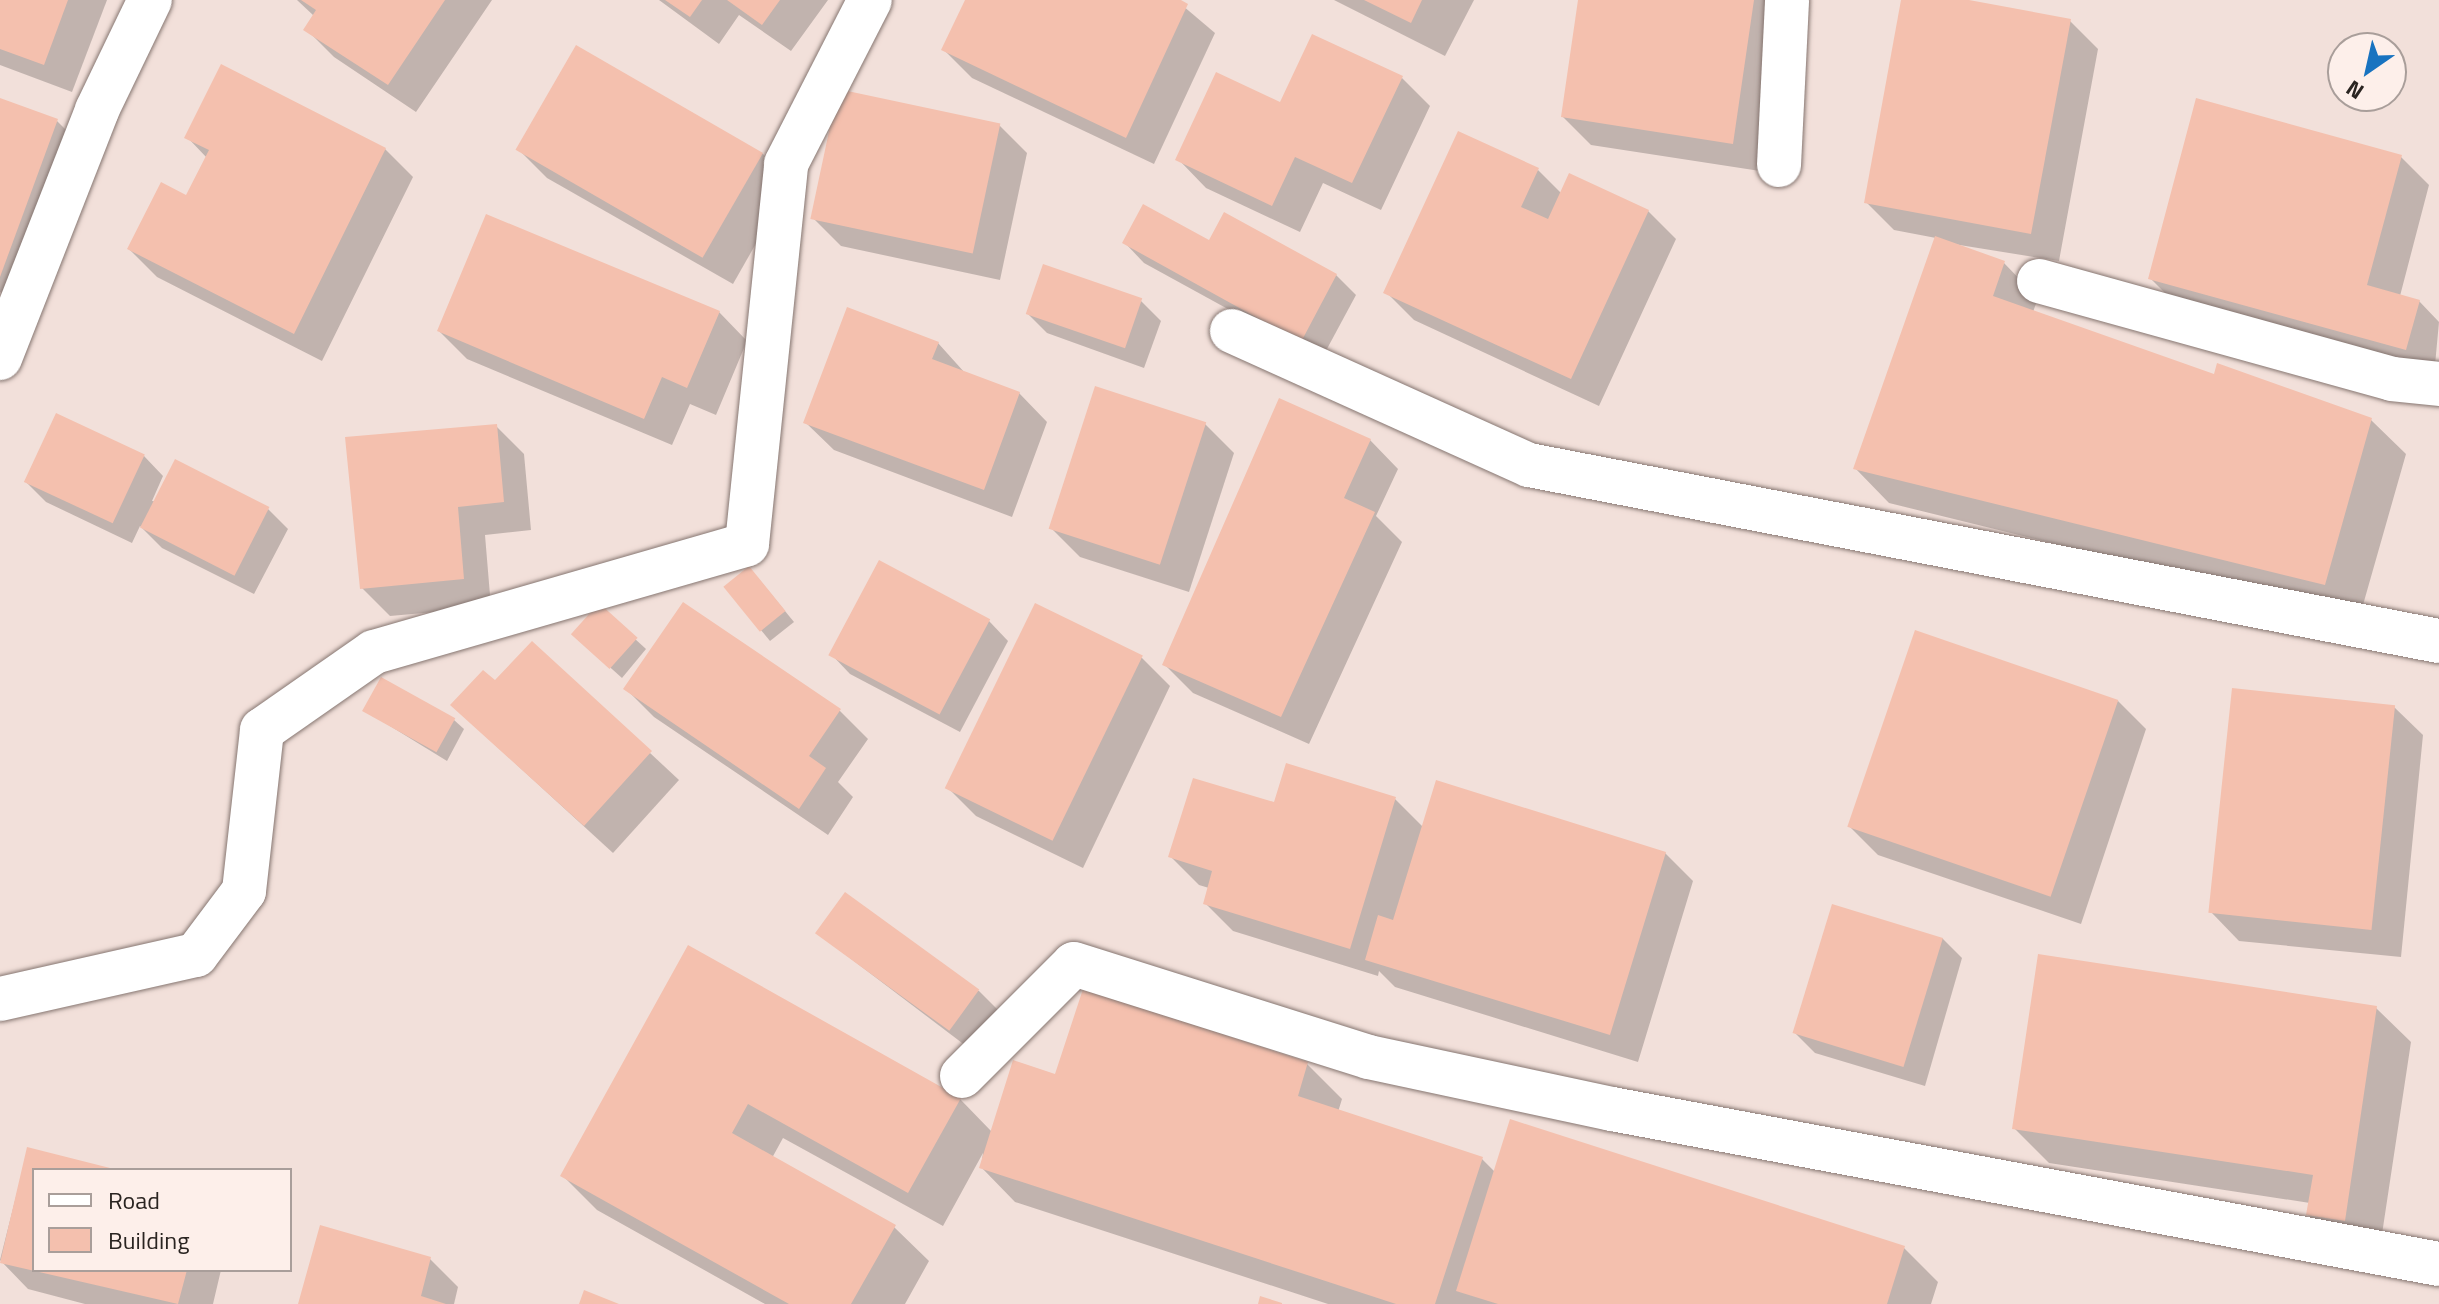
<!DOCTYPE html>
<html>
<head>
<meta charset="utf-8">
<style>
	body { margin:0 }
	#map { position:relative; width:2439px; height:1304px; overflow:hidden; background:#f2e0da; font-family:"Titillium Web",sans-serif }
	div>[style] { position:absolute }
	.shadow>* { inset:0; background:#0003 }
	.building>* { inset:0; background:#f4c0ae; transform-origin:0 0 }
	.roads { filter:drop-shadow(0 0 2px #867671) drop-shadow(0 0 2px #867671) }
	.minor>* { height:44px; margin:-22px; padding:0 22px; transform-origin:22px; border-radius:22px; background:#fff }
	span { translate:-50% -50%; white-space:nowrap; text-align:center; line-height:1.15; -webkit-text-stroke:6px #fdefea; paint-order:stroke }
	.legend { position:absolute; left:32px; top:1168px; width:260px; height:104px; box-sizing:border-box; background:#fdefea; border:2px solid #a99e9a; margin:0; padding:10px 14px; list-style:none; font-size:24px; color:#2a2421 }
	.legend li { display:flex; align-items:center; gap:16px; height:40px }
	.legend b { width:40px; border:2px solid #a99e9a }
	.north { position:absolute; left:2327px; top:32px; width:80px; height:80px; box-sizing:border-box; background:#fdefea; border:2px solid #a99e9a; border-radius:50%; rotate:214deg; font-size:22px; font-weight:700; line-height:32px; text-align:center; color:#2a2421 }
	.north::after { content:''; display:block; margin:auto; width:28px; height:36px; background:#1873c0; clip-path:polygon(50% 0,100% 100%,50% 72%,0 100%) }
</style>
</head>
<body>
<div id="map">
	<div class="shadow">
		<i style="clip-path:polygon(0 0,107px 0,72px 92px,0 65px)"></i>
		<i style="clip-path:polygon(297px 0,492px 0,416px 112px,334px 57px,306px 29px,314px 16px)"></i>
		<i style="clip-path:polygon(659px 0,828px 0,791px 51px,739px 15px,719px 44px)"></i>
		<i style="clip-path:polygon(967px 0,1176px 0,1215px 33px,1154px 164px,972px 78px,944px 50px)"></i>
		<i style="clip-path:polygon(1334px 0,1474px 0,1445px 56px)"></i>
		<i style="clip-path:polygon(1580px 0,1786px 0,1760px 171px,1591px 145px,1563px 117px)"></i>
		<i style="clip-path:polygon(1903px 0,1958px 0,2070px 21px,2098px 49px,2059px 261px,1947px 243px,2004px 263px,2038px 298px,2033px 312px,2215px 377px,2371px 420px,2406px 454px,2359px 619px,1889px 503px,1855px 468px,1936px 238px,1894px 230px,1866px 202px)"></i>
		<i style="clip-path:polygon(1402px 78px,1430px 106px,1381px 210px,1323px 183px,1300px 232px,1206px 188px,1178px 159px,1281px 104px)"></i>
		<i style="clip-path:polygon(0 100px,57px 121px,85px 149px,29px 303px,0 292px)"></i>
		<i style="clip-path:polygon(999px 125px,1027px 153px,1000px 280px,841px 246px,813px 218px)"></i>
		<i style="clip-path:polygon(187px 137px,385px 149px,413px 177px,322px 361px,157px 277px,129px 249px,187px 198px,207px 158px)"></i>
		<i style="clip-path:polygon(519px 150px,763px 154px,791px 182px,733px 284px,547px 178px)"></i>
		<i style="clip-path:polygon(2401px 157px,2429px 185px,2400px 296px,2419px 301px,2439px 322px,2434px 376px,2178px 306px,2150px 278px)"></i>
		<i style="clip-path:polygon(1538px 170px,1562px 194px,1648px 211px,1676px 239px,1599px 406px,1414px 320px,1386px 292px)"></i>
		<i style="clip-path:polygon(1125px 243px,1210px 243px,1336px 275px,1356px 295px,1321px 360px,1144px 263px)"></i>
		<i style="clip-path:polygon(1044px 266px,1141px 301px,1161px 321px,1144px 368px,1047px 333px,1027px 313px)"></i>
		<i style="clip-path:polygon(719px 312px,747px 341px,716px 415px,690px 404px,672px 445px,467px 359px,439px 331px)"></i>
		<i style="clip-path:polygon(938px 343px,965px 373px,1019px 393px,1047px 422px,1012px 517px,834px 450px,805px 422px)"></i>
		<i style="clip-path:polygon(1205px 424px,1234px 453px,1189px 592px,1080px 557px,1052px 529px)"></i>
		<i style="clip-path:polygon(496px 426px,524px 454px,531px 530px,485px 535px,491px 607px,390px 616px,362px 588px)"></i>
		<i style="clip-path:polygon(1370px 440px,1398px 469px,1376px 516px,1402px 542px,1309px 744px,1193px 693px,1165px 665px)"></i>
		<i style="clip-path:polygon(144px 456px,163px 476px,152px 501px,268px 509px,288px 529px,254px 594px,162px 548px,140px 526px,132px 543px,46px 502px,26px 482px)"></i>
		<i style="clip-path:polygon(758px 578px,794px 622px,770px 641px,726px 588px)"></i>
		<i style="clip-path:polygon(599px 606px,646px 649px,622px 678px,584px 644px)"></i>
		<i style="clip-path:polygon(1036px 606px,1142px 658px,1170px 686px,1083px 868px,976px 816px,948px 788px)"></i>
		<i style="clip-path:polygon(989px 621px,1008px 641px,960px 732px,850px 674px,831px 654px)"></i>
		<i style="clip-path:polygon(532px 643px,679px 780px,613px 853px,481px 732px,495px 683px)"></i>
		<i style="clip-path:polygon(626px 689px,840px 711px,868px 739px,838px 782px,853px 797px,828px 835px,654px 717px)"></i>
		<i style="clip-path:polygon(2118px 701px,2146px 729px,2081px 924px,1878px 855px,1850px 827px)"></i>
		<i style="clip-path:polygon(2394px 707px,2423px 735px,2401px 957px,2239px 941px,2211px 912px)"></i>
		<i style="clip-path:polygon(364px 710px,454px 720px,464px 729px,447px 761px)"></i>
		<i style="clip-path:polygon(1287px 765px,1395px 799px,1424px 828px,1665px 853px,1693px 881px,1638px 1062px,1395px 987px,1379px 971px,1378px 976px,1233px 931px,1205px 903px,1209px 888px,1199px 885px,1171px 857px,1275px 805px)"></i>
		<i style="clip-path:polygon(817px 933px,979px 991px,998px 1010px,970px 1049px)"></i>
		<i style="clip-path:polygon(1942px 938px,1962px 958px,1925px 1086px,1815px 1053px,1795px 1033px)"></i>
		<i style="clip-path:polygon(689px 948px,960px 1099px,992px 1132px,1057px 1077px,1307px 1064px,1342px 1099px,1338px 1112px,1482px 1159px,1495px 1172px,1904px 1248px,1938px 1282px,1931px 1304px,1328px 1304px,1015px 1202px,981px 1167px,983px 1153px,943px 1226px,783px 1138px,772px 1158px,894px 1227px,929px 1261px,905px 1304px,765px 1304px,597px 1210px,562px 1175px)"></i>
		<i style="clip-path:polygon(2376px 1008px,2411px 1042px,2379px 1254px,2343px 1249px,2308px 1215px,2310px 1203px,2049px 1163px,2014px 1128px)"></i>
		<i style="clip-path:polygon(28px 1149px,110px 1170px,34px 1170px,34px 1270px,221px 1270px,213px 1304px,85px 1304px,28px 1289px,0 1260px)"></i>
		<i style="clip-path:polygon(430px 1259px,458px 1287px,454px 1304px,300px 1304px)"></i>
	</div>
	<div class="building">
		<i style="clip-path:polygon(0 0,68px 0,44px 65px,0 49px)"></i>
		<i style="clip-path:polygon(301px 0,445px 0,388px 85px,303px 30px,316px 10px)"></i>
		<i style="clip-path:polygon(665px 0,702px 0,690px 17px)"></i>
		<i style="clip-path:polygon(727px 0,780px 0,762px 25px)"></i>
		<i style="clip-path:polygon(965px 0,1181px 0,1188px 4px,1126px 138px,941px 50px)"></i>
		<i style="clip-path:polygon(1364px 0,1422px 0,1411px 23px)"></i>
		<i style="clip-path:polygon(1578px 0,1754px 0,1733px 144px,1561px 117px)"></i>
		<i style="clip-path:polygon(1901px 0,1969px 0,2071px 19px,2031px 234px,1864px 203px)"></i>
		<i style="clip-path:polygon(1312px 34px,1403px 76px,1352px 183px,1295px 157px,1272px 206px,1175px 160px,1216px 72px,1280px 102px)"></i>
		<i style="left:576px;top:45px;width:216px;height:121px;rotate:30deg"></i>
		<i style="clip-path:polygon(221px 64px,386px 148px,294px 334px,127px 249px,161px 182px,186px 195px,209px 150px,184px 138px)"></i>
		<i style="left:838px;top:89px;width:166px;height:133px;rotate:12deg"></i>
		<i style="clip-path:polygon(0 98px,58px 119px,0 277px)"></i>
		<i style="clip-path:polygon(2196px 98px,2402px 155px,2367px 285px,2420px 300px,2406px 350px,2148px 279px)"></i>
		<i style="clip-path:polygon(1458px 131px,1539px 168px,1521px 207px,1548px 219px,1569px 173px,1649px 210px,1571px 379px,1383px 293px)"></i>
		<i style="clip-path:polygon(1143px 204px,1209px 240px,1224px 212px,1337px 274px,1301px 342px,1122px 243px)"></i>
		<i style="clip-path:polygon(486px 214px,720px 311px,687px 388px,662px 377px,644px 419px,437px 331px)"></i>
		<i style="clip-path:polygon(1935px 236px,2005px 261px,1993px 296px,2214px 374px,2217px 363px,2372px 418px,2325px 585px,1853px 469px)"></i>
		<i style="left:1043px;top:264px;width:105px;height:53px;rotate:19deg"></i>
		<i style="clip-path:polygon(847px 307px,939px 342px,932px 359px,1020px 392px,984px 490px,803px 423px)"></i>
		<i style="left:1095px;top:386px;width:117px;height:150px;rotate:18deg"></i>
		<i style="clip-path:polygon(1279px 398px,1371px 439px,1344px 498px,1375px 512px,1281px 717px,1162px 665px)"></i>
		<i style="left:56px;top:413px;width:98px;height:76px;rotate:25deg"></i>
		<i style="clip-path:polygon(497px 424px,504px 502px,458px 507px,464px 579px,360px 589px,345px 437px)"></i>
		<i style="left:175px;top:459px;width:106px;height:77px;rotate:27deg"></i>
		<i style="left:879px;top:560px;width:126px;height:108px;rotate:28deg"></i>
		<i style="left:749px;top:566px;width:58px;height:33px;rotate:51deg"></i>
		<i style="clip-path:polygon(683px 602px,841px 709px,809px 756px,826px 768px,799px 809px,623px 689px)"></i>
		<i style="left:599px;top:603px;width:52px;height:42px;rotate:42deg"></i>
		<i style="left:1035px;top:603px;width:120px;height:206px;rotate:26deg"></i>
		<i style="left:1915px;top:630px;width:215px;height:208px;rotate:19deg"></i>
		<i style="clip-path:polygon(532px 641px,652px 751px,584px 826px,450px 705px,483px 670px,495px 680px)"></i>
		<i style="left:381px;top:677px;width:85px;height:39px;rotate:29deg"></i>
		<i style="left:2232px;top:688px;width:164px;height:226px;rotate:6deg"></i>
		<i style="clip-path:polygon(1286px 763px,1396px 797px,1350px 949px,1203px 904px,1212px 871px,1168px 857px,1193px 778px,1274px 802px)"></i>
		<i style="clip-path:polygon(1436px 780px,1666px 852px,1610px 1035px,1365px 960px,1378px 915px,1393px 920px)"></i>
		<i style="left:845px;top:892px;width:166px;height:51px;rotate:36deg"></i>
		<i style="left:1832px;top:904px;width:116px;height:135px;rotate:17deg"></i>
		<i style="clip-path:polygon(688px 945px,961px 1098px,908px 1193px,748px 1104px,732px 1133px,896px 1225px,851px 1304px,789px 1304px,560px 1176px)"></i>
		<i style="clip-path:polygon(2038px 954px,2377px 1006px,2345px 1221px,2306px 1215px,2313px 1175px,2012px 1129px)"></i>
		<i style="clip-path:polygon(1083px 989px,1308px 1062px,1298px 1096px,1483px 1157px,1435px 1304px,1396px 1304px,979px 1168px,1013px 1060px,1055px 1074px)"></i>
		<i style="clip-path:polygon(1510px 1119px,1905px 1246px,1887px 1304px,1498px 1304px,1456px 1291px)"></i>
		<i style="clip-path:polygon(27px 1147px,114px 1169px,34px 1170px,34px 1270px,187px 1270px,178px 1304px,0 1263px)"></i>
		<i style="clip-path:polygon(320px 1225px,431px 1257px,421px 1296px,446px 1304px,298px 1304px)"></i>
		<i style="clip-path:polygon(584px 1290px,619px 1304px,579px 1304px)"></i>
		<i style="clip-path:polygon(1260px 1296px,1282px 1303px,1282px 1304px,1258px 1304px)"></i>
	</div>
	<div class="roads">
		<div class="minor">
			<i style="left:1779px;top:165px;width:165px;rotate:-87.2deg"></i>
			<i style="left:2039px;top:281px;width:366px;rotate:15.5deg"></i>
			<i style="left:2392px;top:379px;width:47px;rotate:6.1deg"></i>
			<i style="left:1232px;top:331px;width:326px;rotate:24.3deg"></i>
			<i style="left:1529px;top:465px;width:927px;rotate:10.95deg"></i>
			<i style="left:0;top:358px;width:266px;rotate:-68.6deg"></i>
			<i style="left:97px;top:110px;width:122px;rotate:-64.3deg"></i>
			<i style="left:0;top:999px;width:201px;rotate:-12.7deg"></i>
			<i style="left:196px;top:955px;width:80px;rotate:-53.1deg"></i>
			<i style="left:244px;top:891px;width:162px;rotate:-83.6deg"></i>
			<i style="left:262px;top:730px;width:136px;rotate:-34.9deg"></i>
			<i style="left:374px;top:652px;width:388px;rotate:-16.1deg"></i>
			<i style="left:747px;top:544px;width:382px;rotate:-84.1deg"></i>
			<i style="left:786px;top:164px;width:184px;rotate:-62.9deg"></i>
			<i style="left:962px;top:1076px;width:158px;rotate:-45deg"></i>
			<i style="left:1074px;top:964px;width:309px;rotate:17.5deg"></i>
			<i style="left:1369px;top:1057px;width:249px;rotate:12.1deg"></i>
			<i style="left:1612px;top:1109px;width:841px;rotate:10.62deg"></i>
		</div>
	</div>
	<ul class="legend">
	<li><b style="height:10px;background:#fff"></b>Road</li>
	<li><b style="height:22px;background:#f4c0ae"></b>Building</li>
	</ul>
	<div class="north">N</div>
</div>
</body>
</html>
